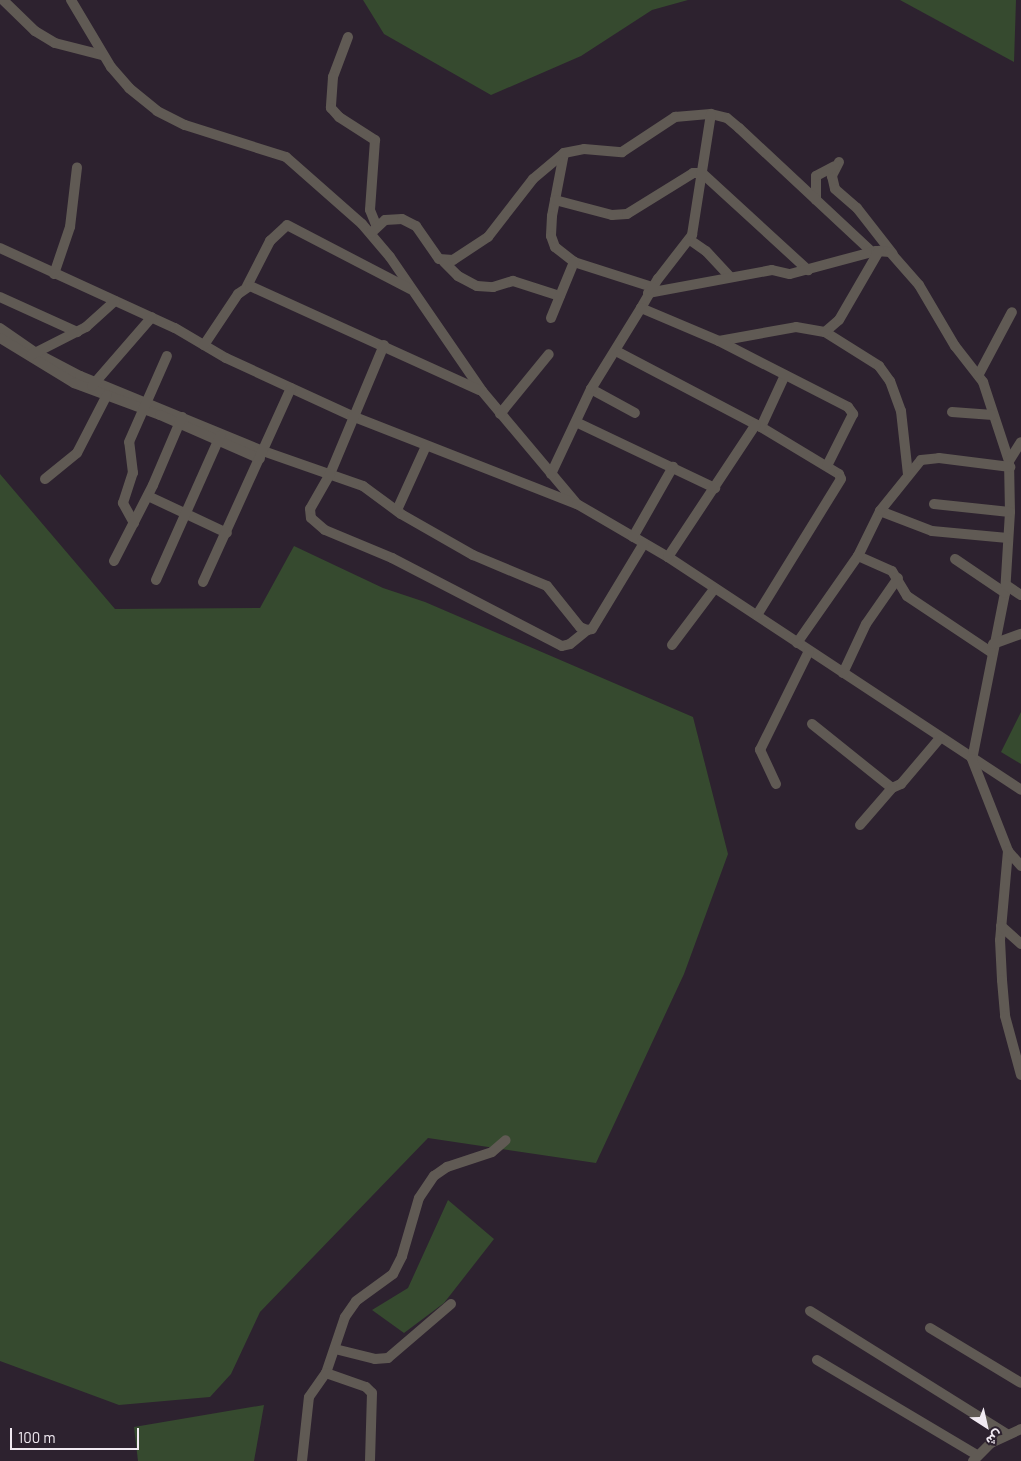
<!DOCTYPE html>
<html>
<head>
<meta charset="utf-8">
<style>
	body { margin:0 }
	#map { position:relative; width:1021px; height:1461px; overflow:hidden; background:#2d222f; font-family:Barlow,Vazirmatn,sans-serif }
	div>[style] { position:absolute }
	.green>* { inset:0; background:#364a2f }
	.minor>* { height:10px; margin:-5px; padding:0 5px; transform-origin:5px; border-radius:5px; background:#605a54 }
	span { translate:-50% -50%; white-space:nowrap; text-align:center; line-height:1.15; -webkit-text-stroke:4px #2d222f; paint-order:stroke }
	.north { position:absolute; left:961px; top:1401px; width:50px; height:50px; -webkit-text-stroke:4px #2d222f; paint-order:stroke; rotate:145deg; font-size:14px; font-weight:700; line-height:20px; text-align:center; color:#f1eaf2 }
	.north::after { content:''; display:block; margin:auto; width:18px; height:22px; background:#f1eaf2; clip-path:polygon(50% 0,100% 100%,50% 72%,0 100%) }
	.scale { position:absolute; left:10px; top:1428px; width:129px; height:22px; box-sizing:border-box; border:2px solid #f1eaf2; border-top:0; padding-left:6px; font-size:15px; line-height:18px; white-space:nowrap; color:#f1eaf2; -webkit-text-stroke:4px #2d222f; paint-order:stroke }
</style>
</head>
<body>
<div id="map">
	<div class="green">
		<i style="clip-path:polygon(363px 0,688px 0,652px 10px,581px 56px,491px 95px,384px 34px)"></i>
		<i style="clip-path:polygon(900px 0,1016px 0,1014px 62px)"></i>
		<i style="clip-path:polygon(0 474px,115px 609px,260px 608px,294px 546px,383px 588px,425px 602px,693px 717px,728px 854px,684px 974px,596px 1163px,428px 1138px,260px 1312px,231px 1374px,210px 1397px,119px 1405px,0 1361px)"></i>
		<i style="clip-path:polygon(1021px 712px,1021px 764px,1001px 752px)"></i>
		<i style="clip-path:polygon(448px 1200px,494px 1239px,444px 1303px,404px 1333px,372px 1310px,408px 1288px)"></i>
		<i style="clip-path:polygon(264px 1405px,254px 1461px,138px 1461px,134px 1427px)"></i>
	</div>
	<div class="minor">
		<i style="left:3px;top:0;width:45px;rotate:44.1deg"></i>
		<i style="left:35px;top:31px;width:23px;rotate:31deg"></i>
		<i style="left:55px;top:43px;width:49px;rotate:14.3deg"></i>
		<i style="left:71px;top:0;width:78px;rotate:59.2deg"></i>
		<i style="left:111px;top:67px;width:28px;rotate:49deg"></i>
		<i style="left:129px;top:88px;width:36px;rotate:39deg"></i>
		<i style="left:157px;top:111px;width:31px;rotate:27deg"></i>
		<i style="left:185px;top:125px;width:106px;rotate:17.6deg"></i>
		<i style="left:286px;top:157px;width:101px;rotate:41.4deg"></i>
		<i style="left:362px;top:224px;width:43px;rotate:49.7deg"></i>
		<i style="left:390px;top:257px;width:163px;rotate:55.5deg"></i>
		<i style="left:482px;top:391px;width:145px;rotate:50deg"></i>
		<i style="left:348px;top:37px;width:43px;rotate:110.6deg"></i>
		<i style="left:333px;top:77px;width:31px;rotate:94deg"></i>
		<i style="left:331px;top:108px;width:12px;rotate:48deg"></i>
		<i style="left:339px;top:117px;width:43px;rotate:32.6deg"></i>
		<i style="left:375px;top:140px;width:70px;rotate:94.1deg"></i>
		<i style="left:370px;top:210px;width:18px;rotate:68deg"></i>
		<i style="left:564px;top:153px;width:64px;rotate:100.8deg"></i>
		<i style="left:552px;top:216px;width:20px;rotate:93deg"></i>
		<i style="left:551px;top:236px;width:12px;rotate:70deg"></i>
		<i style="left:555px;top:247px;width:24px;rotate:38deg"></i>
		<i style="left:574px;top:262px;width:82px;rotate:17.8deg"></i>
		<i style="left:839px;top:162px;width:16px;rotate:117deg"></i>
		<i style="left:832px;top:176px;width:13px;rotate:77deg"></i>
		<i style="left:835px;top:189px;width:29px;rotate:41deg"></i>
		<i style="left:857px;top:208px;width:58px;rotate:52deg"></i>
		<i style="left:555px;top:200px;width:59px;rotate:14.7deg"></i>
		<i style="left:612px;top:215px;width:15px;rotate:-4deg"></i>
		<i style="left:627px;top:214px;width:78px;rotate:-31.8deg"></i>
		<i style="left:693px;top:173px;width:9px"></i>
		<i style="left:702px;top:173px;width:144px;rotate:42.5deg"></i>
		<i style="left:816px;top:200px;width:24px;rotate:-90deg"></i>
		<i style="left:816px;top:176px;width:21px;rotate:-28deg"></i>
		<i style="left:371px;top:233px;width:19px;rotate:-43deg"></i>
		<i style="left:385px;top:220px;width:17px;rotate:-3deg"></i>
		<i style="left:402px;top:219px;width:16px;rotate:27deg"></i>
		<i style="left:416px;top:226px;width:40px;rotate:55.1deg"></i>
		<i style="left:439px;top:259px;width:14px;rotate:4deg"></i>
		<i style="left:453px;top:260px;width:42px;rotate:-33.3deg"></i>
		<i style="left:488px;top:237px;width:73px;rotate:-52.2deg"></i>
		<i style="left:533px;top:179px;width:40px;rotate:-40deg"></i>
		<i style="left:564px;top:153px;width:20px;rotate:-11deg"></i>
		<i style="left:584px;top:149px;width:38px;rotate:5deg"></i>
		<i style="left:622px;top:152px;width:64px;rotate:-33.4deg"></i>
		<i style="left:675px;top:117px;width:36px;rotate:-5deg"></i>
		<i style="left:711px;top:114px;width:16px;rotate:14deg"></i>
		<i style="left:727px;top:118px;width:16px;rotate:40deg"></i>
		<i style="left:739px;top:128px;width:182px;rotate:43deg"></i>
		<i style="left:690px;top:240px;width:19px;rotate:35deg"></i>
		<i style="left:706px;top:251px;width:35px;rotate:47deg"></i>
		<i style="left:0;top:248px;width:192px;rotate:24.6deg"></i>
		<i style="left:175px;top:328px;width:59px;rotate:30.5deg"></i>
		<i style="left:226px;top:358px;width:139px;rotate:24.7deg"></i>
		<i style="left:352px;top:416px;width:242px;rotate:21.4deg"></i>
		<i style="left:577px;top:504px;width:105px;rotate:30.2deg"></i>
		<i style="left:668px;top:557px;width:423px;rotate:33.4deg"></i>
		<i style="left:444px;top:262px;width:20px;rotate:45deg"></i>
		<i style="left:458px;top:276px;width:21px;rotate:28deg"></i>
		<i style="left:477px;top:286px;width:16px;rotate:4deg"></i>
		<i style="left:493px;top:287px;width:21px;rotate:-17deg"></i>
		<i style="left:513px;top:281px;width:49px;rotate:17.7deg"></i>
		<i style="left:54px;top:274px;width:50px;rotate:-71.2deg"></i>
		<i style="left:70px;top:227px;width:60px;rotate:-83.3deg"></i>
		<i style="left:247px;top:286px;width:51px;rotate:-62.9deg"></i>
		<i style="left:270px;top:241px;width:23px;rotate:-43deg"></i>
		<i style="left:287px;top:225px;width:139px;rotate:27.5deg"></i>
		<i style="left:648px;top:293px;width:126px;rotate:-10.5deg"></i>
		<i style="left:772px;top:270px;width:18px;rotate:13deg"></i>
		<i style="left:790px;top:274px;width:89px;rotate:-15deg"></i>
		<i style="left:876px;top:251px;width:14px;rotate:4deg"></i>
		<i style="left:890px;top:252px;width:44px;rotate:48.7deg"></i>
		<i style="left:919px;top:285px;width:71px;rotate:59.5deg"></i>
		<i style="left:955px;top:346px;width:46px;rotate:52.1deg"></i>
		<i style="left:983px;top:382px;width:83px;rotate:71.8deg"></i>
		<i style="left:1009px;top:461px;width:51px;rotate:88.9deg"></i>
		<i style="left:1010px;top:512px;width:81px;rotate:93.5deg"></i>
		<i style="left:1005px;top:593px;width:169px;rotate:101.2deg"></i>
		<i style="left:972px;top:759px;width:99px;rotate:68.6deg"></i>
		<i style="left:1008px;top:851px;width:89px;rotate:95.1deg"></i>
		<i style="left:1000px;top:940px;width:40px;rotate:87.1deg"></i>
		<i style="left:1002px;top:980px;width:36px;rotate:85deg"></i>
		<i style="left:1005px;top:1016px;width:61px;rotate:74.8deg"></i>
		<i style="left:0;top:297px;width:85px;rotate:24.4deg"></i>
		<i style="left:641px;top:308px;width:34px;rotate:-60deg"></i>
		<i style="left:658px;top:279px;width:56px;rotate:-52.3deg"></i>
		<i style="left:692px;top:235px;width:122px;rotate:-81.1deg"></i>
		<i style="left:551px;top:318px;width:61px;rotate:-67.7deg"></i>
		<i style="left:0;top:328px;width:44px;rotate:34.8deg"></i>
		<i style="left:36px;top:353px;width:50px;rotate:27.6deg"></i>
		<i style="left:80px;top:376px;width:198px;rotate:22.3deg"></i>
		<i style="left:263px;top:451px;width:106px;rotate:19.3deg"></i>
		<i style="left:363px;top:486px;width:47px;rotate:36.4deg"></i>
		<i style="left:401px;top:514px;width:83px;rotate:29.7deg"></i>
		<i style="left:473px;top:555px;width:80px;rotate:22.7deg"></i>
		<i style="left:547px;top:586px;width:53px;rotate:51.2deg"></i>
		<i style="left:580px;top:627px;width:8px;rotate:23deg"></i>
		<i style="left:587px;top:630px;width:5px;rotate:-11deg"></i>
		<i style="left:592px;top:629px;width:100px;rotate:-58.8deg"></i>
		<i style="left:825px;top:332px;width:64px;rotate:32.2deg"></i>
		<i style="left:879px;top:366px;width:19px;rotate:54deg"></i>
		<i style="left:890px;top:381px;width:32px;rotate:70deg"></i>
		<i style="left:901px;top:411px;width:63px;rotate:83.7deg"></i>
		<i style="left:0;top:338px;width:87px;rotate:31.3deg"></i>
		<i style="left:74px;top:383px;width:92px;rotate:20.4deg"></i>
		<i style="left:160px;top:415px;width:109px;rotate:23.7deg"></i>
		<i style="left:719px;top:341px;width:78px;rotate:-10.3deg"></i>
		<i style="left:796px;top:327px;width:29px;rotate:10deg"></i>
		<i style="left:825px;top:332px;width:18px;rotate:-41deg"></i>
		<i style="left:839px;top:320px;width:80px;rotate:-59.9deg"></i>
		<i style="left:204px;top:345px;width:61px;rotate:-56.3deg"></i>
		<i style="left:238px;top:294px;width:14px;rotate:-34deg"></i>
		<i style="left:250px;top:286px;width:252px;rotate:24.4deg"></i>
		<i style="left:384px;top:345px;width:140px;rotate:112.7deg"></i>
		<i style="left:330px;top:474px;width:40px;rotate:119.7deg"></i>
		<i style="left:310px;top:509px;width:9px;rotate:84deg"></i>
		<i style="left:311px;top:518px;width:18px;rotate:41deg"></i>
		<i style="left:325px;top:530px;width:73px;rotate:22.7deg"></i>
		<i style="left:392px;top:558px;width:191px;rotate:27.4deg"></i>
		<i style="left:562px;top:646px;width:8px;rotate:-14deg"></i>
		<i style="left:570px;top:644px;width:22px;rotate:-39deg"></i>
		<i style="left:616px;top:351px;width:164px;rotate:27.7deg"></i>
		<i style="left:761px;top:427px;width:91px;rotate:31.1deg"></i>
		<i style="left:839px;top:474px;width:5px;rotate:68deg"></i>
		<i style="left:841px;top:479px;width:160px;rotate:121.7deg"></i>
		<i style="left:31px;top:355px;width:62px;rotate:-27deg"></i>
		<i style="left:86px;top:327px;width:39px;rotate:-42deg"></i>
		<i style="left:979px;top:374px;width:70px;rotate:-62deg"></i>
		<i style="left:92px;top:386px;width:91px;rotate:-49deg"></i>
		<i style="left:591px;top:389px;width:50px;rotate:28.6deg"></i>
		<i style="left:952px;top:412px;width:41px;rotate:4.2deg"></i>
		<i style="left:500px;top:414px;width:77px;rotate:-50.8deg"></i>
		<i style="left:578px;top:423px;width:152px;rotate:25.4deg"></i>
		<i style="left:761px;top:427px;width:57px;rotate:-65.2deg"></i>
		<i style="left:1009px;top:461px;width:22px;rotate:-58deg"></i>
		<i style="left:551px;top:474px;width:94px;rotate:-64.8deg"></i>
		<i style="left:591px;top:389px;width:95px;rotate:-58.3deg"></i>
		<i style="left:641px;top:308px;width:85px;rotate:22.9deg"></i>
		<i style="left:719px;top:341px;width:145px;rotate:27.1deg"></i>
		<i style="left:848px;top:407px;width:9px;rotate:54deg"></i>
		<i style="left:853px;top:414px;width:58px;rotate:116.6deg"></i>
		<i style="left:45px;top:479px;width:41px;rotate:-39.1deg"></i>
		<i style="left:77px;top:453px;width:65px;rotate:-62.7deg"></i>
		<i style="left:148px;top:496px;width:87px;rotate:25.1deg"></i>
		<i style="left:934px;top:504px;width:76px;rotate:6deg"></i>
		<i style="left:397px;top:510px;width:70px;rotate:-65.6deg"></i>
		<i style="left:880px;top:511px;width:56px;rotate:21deg"></i>
		<i style="left:932px;top:531px;width:76px;rotate:5.3deg"></i>
		<i style="left:134px;top:523px;width:23px;rotate:-119deg"></i>
		<i style="left:123px;top:503px;width:32px;rotate:-72deg"></i>
		<i style="left:133px;top:473px;width:31px;rotate:-97deg"></i>
		<i style="left:129px;top:442px;width:94px;rotate:-66.2deg"></i>
		<i style="left:633px;top:537px;width:81px;rotate:-60.3deg"></i>
		<i style="left:858px;top:556px;width:37px;rotate:24deg"></i>
		<i style="left:892px;top:571px;width:29px;rotate:59deg"></i>
		<i style="left:907px;top:596px;width:101px;rotate:33.7deg"></i>
		<i style="left:668px;top:557px;width:159px;rotate:-56.5deg"></i>
		<i style="left:955px;top:559px;width:60px;rotate:34.2deg"></i>
		<i style="left:114px;top:561px;width:85px;rotate:-62.8deg"></i>
		<i style="left:153px;top:485px;width:74px;rotate:-66.9deg"></i>
		<i style="left:156px;top:580px;width:158px;rotate:-66deg"></i>
		<i style="left:203px;top:582px;width:213px;rotate:-65.6deg"></i>
		<i style="left:1006px;top:585px;width:18px;rotate:34deg"></i>
		<i style="left:797px;top:643px;width:106px;rotate:-55deg"></i>
		<i style="left:858px;top:556px;width:50px;rotate:-63.9deg"></i>
		<i style="left:880px;top:511px;width:65px;rotate:-51.2deg"></i>
		<i style="left:921px;top:460px;width:18px;rotate:-6deg"></i>
		<i style="left:939px;top:458px;width:72px;rotate:7.2deg"></i>
		<i style="left:993px;top:644px;width:30px;rotate:-20deg"></i>
		<i style="left:672px;top:645px;width:71px;rotate:-53deg"></i>
		<i style="left:843px;top:673px;width:54px;rotate:-64.9deg"></i>
		<i style="left:866px;top:624px;width:56px;rotate:-55.2deg"></i>
		<i style="left:812px;top:724px;width:102px;rotate:38.7deg"></i>
		<i style="left:892px;top:788px;width:10px;rotate:-24deg"></i>
		<i style="left:901px;top:784px;width:60px;rotate:-49.7deg"></i>
		<i style="left:776px;top:784px;width:38px;rotate:-115deg"></i>
		<i style="left:760px;top:750px;width:110px;rotate:-63.7deg"></i>
		<i style="left:860px;top:825px;width:49px;rotate:-49.1deg"></i>
		<i style="left:1008px;top:851px;width:20px;rotate:49deg"></i>
		<i style="left:1001px;top:926px;width:27px;rotate:42deg"></i>
		<i style="left:810px;top:1311px;width:232px;rotate:32deg"></i>
		<i style="left:930px;top:1328px;width:106px;rotate:31.1deg"></i>
		<i style="left:335px;top:1349px;width:41px;rotate:14deg"></i>
		<i style="left:375px;top:1359px;width:13px;rotate:-4deg"></i>
		<i style="left:388px;top:1358px;width:83px;rotate:-40.6deg"></i>
		<i style="left:817px;top:1360px;width:186px;rotate:30.7deg"></i>
		<i style="left:326px;top:1373px;width:59px;rotate:-71.3deg"></i>
		<i style="left:345px;top:1317px;width:19px;rotate:-55deg"></i>
		<i style="left:356px;top:1301px;width:46px;rotate:-36.1deg"></i>
		<i style="left:393px;top:1274px;width:20px;rotate:-63deg"></i>
		<i style="left:402px;top:1256px;width:60px;rotate:-73.7deg"></i>
		<i style="left:419px;top:1198px;width:27px;rotate:-56deg"></i>
		<i style="left:434px;top:1176px;width:16px;rotate:-35deg"></i>
		<i style="left:447px;top:1167px;width:47px;rotate:-18.4deg"></i>
		<i style="left:492px;top:1152px;width:18px;rotate:-41deg"></i>
		<i style="left:302px;top:1461px;width:64px;rotate:-83.8deg"></i>
		<i style="left:309px;top:1397px;width:29px;rotate:-55deg"></i>
		<i style="left:326px;top:1373px;width:42px;rotate:19.3deg"></i>
		<i style="left:366px;top:1387px;width:8px;rotate:45deg"></i>
		<i style="left:372px;top:1393px;width:68px;rotate:91.7deg"></i>
		<i style="left:973px;top:1461px;width:25px;rotate:-45deg"></i>
		<i style="left:991px;top:1443px;width:33px;rotate:-25deg"></i>
	</div>
	<div class="north">ش</div>
	<div class="scale">100 m</div>
</div>
</body>
</html>
